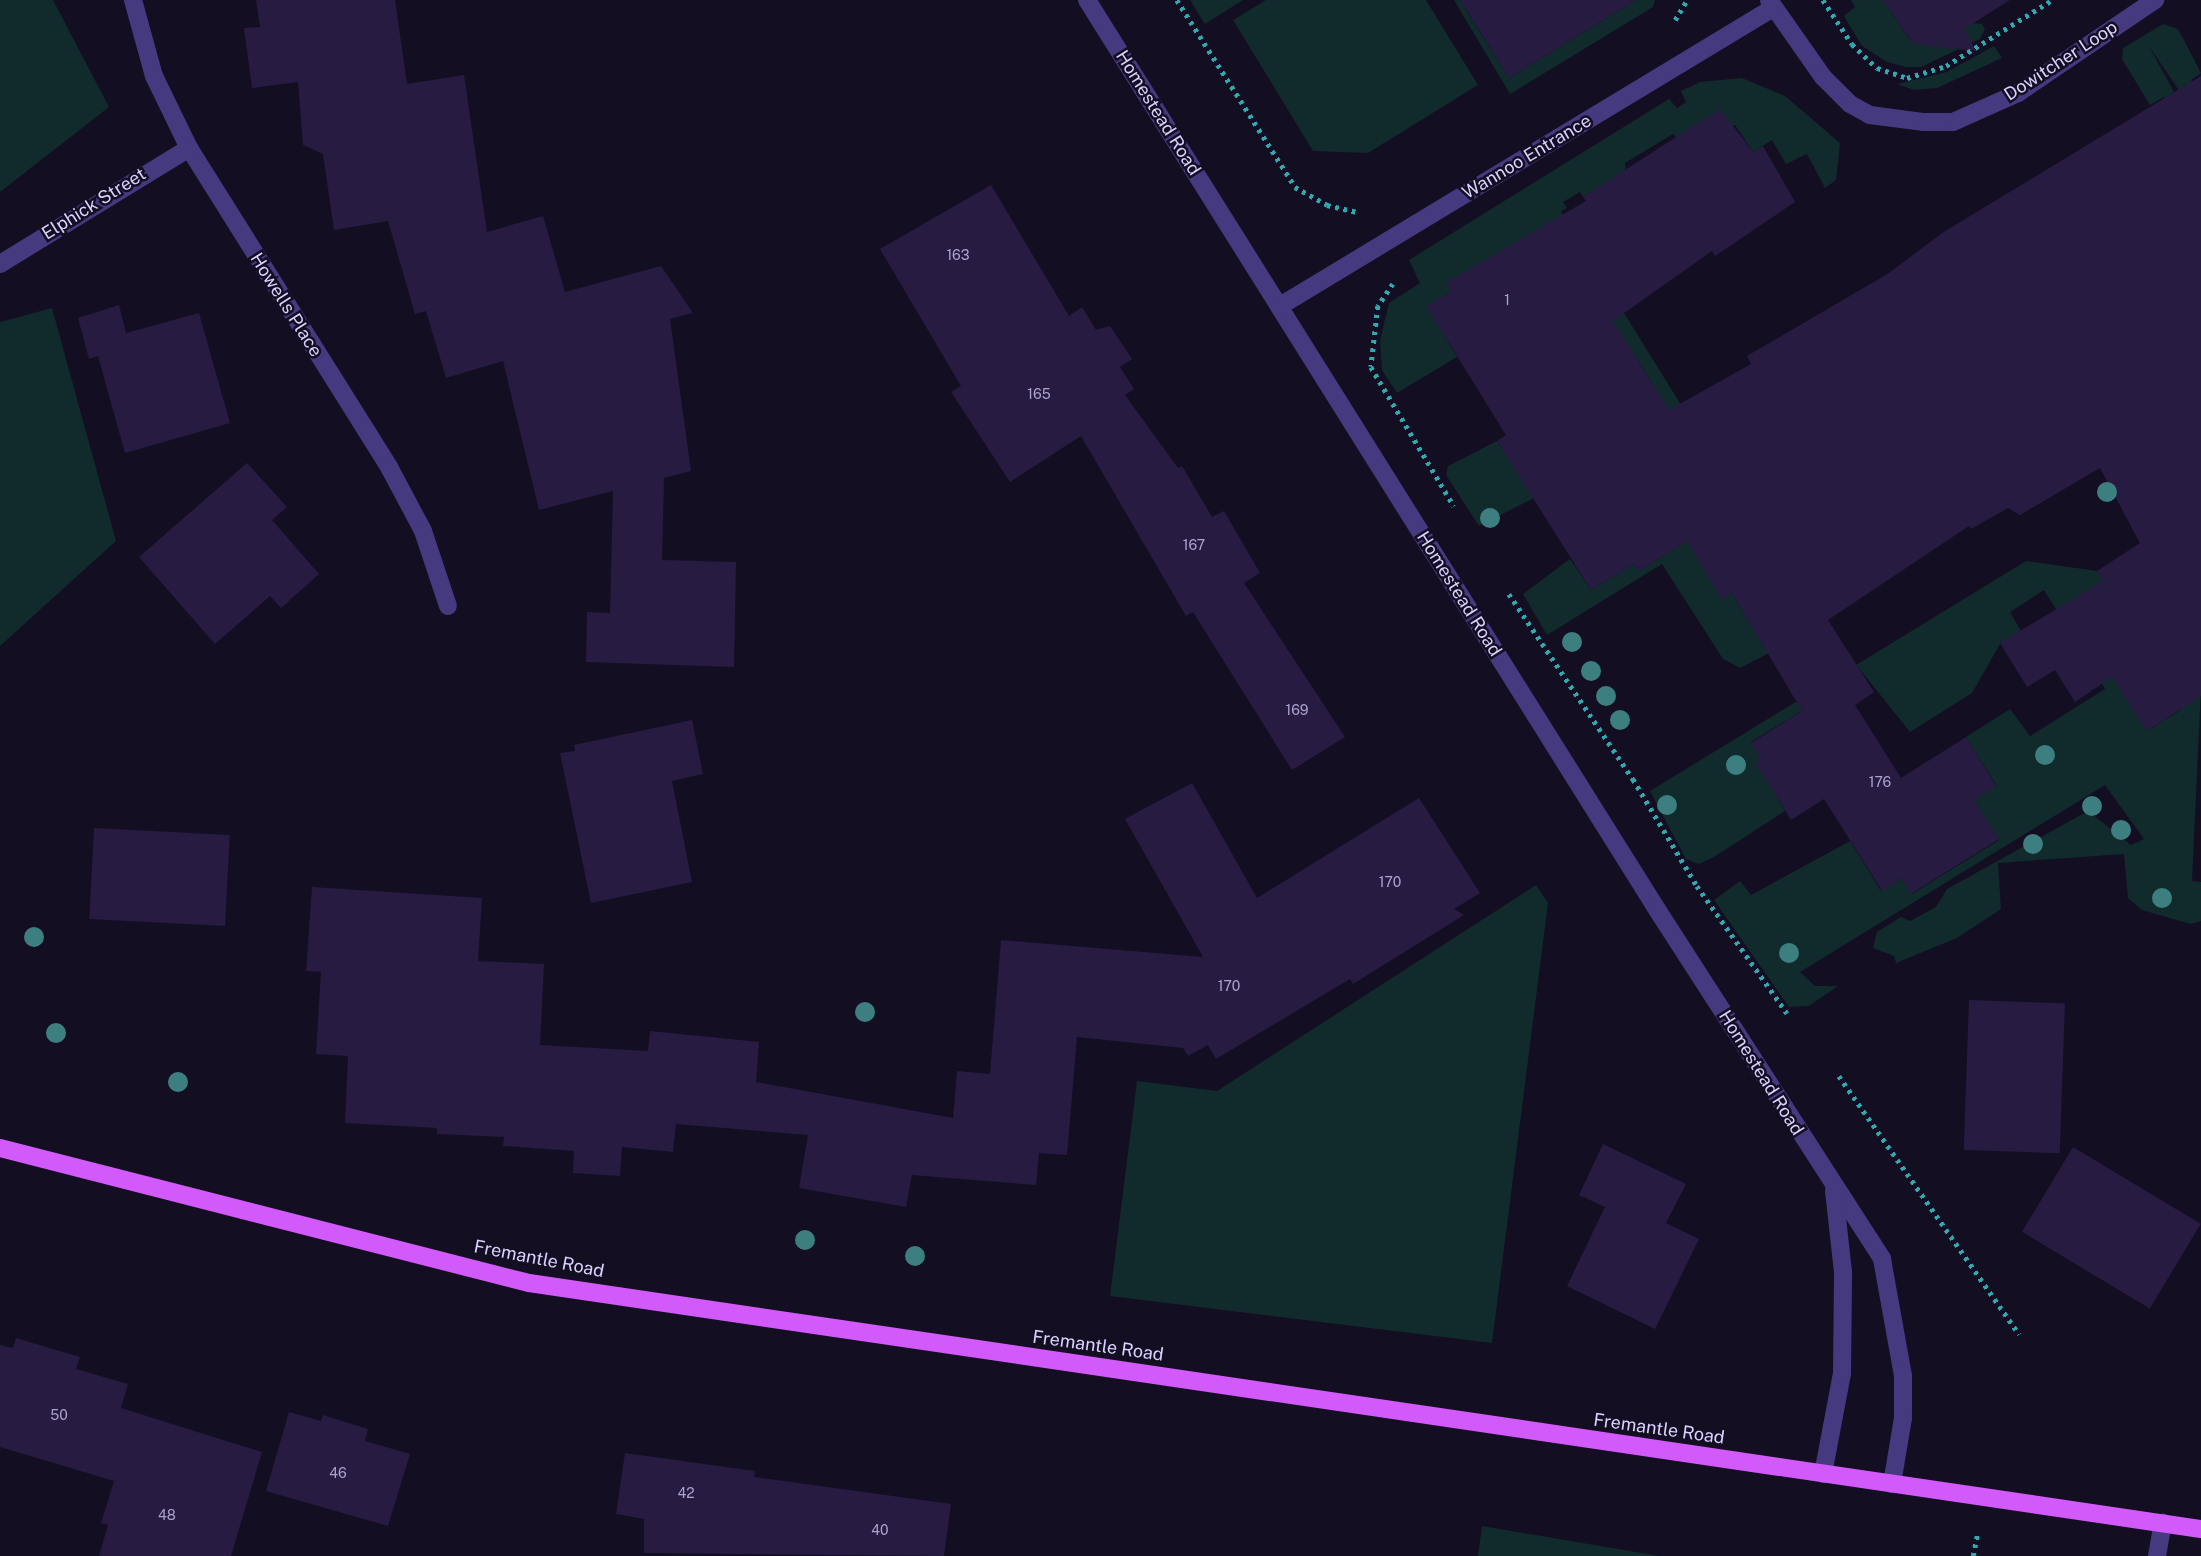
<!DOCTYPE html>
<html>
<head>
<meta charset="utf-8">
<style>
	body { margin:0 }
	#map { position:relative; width:2201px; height:1556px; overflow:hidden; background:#140e22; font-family:"Public Sans",sans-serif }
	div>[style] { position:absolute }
	.green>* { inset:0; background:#112a2c }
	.building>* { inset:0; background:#271b42; transform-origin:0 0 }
	.path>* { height:4.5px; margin-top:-2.25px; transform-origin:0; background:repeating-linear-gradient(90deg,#31a9b1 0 3.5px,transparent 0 8.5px) }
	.minor>* { height:18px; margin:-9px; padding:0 9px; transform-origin:9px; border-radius:9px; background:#453a80 }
	.primary>* { height:18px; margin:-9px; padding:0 9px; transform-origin:9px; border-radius:9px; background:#d25afb }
	.trees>* { width:20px; height:20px; margin:-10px; border-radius:50%; background:#3d7f80 }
	span { translate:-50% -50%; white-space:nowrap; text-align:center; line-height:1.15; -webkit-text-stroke:5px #140e22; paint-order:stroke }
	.number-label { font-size:14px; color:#aea3cf }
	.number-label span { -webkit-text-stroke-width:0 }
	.street-label { font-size:18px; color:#dbd0fe }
</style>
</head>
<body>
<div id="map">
	<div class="green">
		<i style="clip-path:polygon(0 0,53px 0,109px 107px,0 192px)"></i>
		<i style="clip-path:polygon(1190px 0,1243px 0,1205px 24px)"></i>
		<i style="clip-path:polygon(1266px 0,1426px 0,1478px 85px,1368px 153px,1313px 151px,1233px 20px)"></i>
		<i style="clip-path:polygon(1454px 0,1474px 0,1464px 7px,1509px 78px,1636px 0,1655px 0,1653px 7px,1510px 94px)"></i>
		<i style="clip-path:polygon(1851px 0,1891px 0,1889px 9px,1910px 40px,1967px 35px,1964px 29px,1972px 23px,1982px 24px,1985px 29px,1980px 39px,1921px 67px,1906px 67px,1887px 62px,1862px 46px,1844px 16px,1855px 7px)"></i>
		<i style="clip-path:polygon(2163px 24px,2178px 29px,2201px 73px,2191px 80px,2199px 93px,2186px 101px,2149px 46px,2180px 103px,2169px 106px,2164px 97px,2150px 105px,2122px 59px,2123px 48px)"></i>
		<i style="clip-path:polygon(1994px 46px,2002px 58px,1937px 88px,1914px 90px,1897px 84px,1947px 72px)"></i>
		<i style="clip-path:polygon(1742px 78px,1785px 96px,1840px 143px,1836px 180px,1825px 188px,1807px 154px,1786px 164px,1772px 140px,1753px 152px,1735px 125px,1678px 139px,1673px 134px,1625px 163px,1626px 170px,1583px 197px,1580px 192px,1563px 202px,1567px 208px,1561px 211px,1746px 510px,1722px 599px,1732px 593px,1763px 645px,1786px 632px,1791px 642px,1740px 668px,1723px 659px,1662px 564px,1547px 635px,1523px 594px,1570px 559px,1591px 590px,1634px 564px,1639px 571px,1730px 514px,1540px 495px,1479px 526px,1446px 475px,1448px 466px,1497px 441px,1528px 489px,1669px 411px,1636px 357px,1468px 282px,1427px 306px,1457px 357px,1397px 393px,1382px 370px,1380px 340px,1389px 303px,1420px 283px,1409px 260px,1669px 99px,1677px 108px,1686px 102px,1681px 91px,1700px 82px)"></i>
		<i style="clip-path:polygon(52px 308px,116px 541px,0 646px,0 322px)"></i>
		<i style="clip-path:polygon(2026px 561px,2097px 571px,2105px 584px,2147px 731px,2179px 711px,2201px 687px,2192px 881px,2201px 882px,2201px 921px,2191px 924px,2142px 910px,2128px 898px,2124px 854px,1998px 863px,2001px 909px,1957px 938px,1896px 963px,1894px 956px,1873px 948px,1877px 932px,1901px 917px,1910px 921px,1936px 907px,1947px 889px,2088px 811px,2131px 845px,2144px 839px,2105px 785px,1800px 972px,1815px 986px,1838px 986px,1809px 1006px,1789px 1007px,1714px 900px,1740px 881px,1751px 895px,1850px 841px,1881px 891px,1902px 878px,1912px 894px,1999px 840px,1974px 800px,1996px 785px,1966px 737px,2010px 709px,2030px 736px,2105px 689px,2044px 590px,2010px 612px,2021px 631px,2000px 644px,1972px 693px,1910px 732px,1858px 667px,1841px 687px,1751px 742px,1761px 759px,1756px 762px,1785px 811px,1714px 857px,1699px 864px,1686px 859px,1650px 791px)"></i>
		<i style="clip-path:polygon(1536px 885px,1548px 903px,1492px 1343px,1110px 1296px,1137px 1081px,1217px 1091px)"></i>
		<i style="clip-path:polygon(1482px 1526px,1659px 1556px,1478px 1556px)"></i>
	</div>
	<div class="building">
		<i style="clip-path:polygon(256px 0,395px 0,407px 84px,464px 75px,487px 232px,543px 216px,565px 292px,661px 266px,693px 313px,670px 319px,691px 471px,664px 478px,662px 560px,736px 562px,734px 667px,586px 662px,587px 612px,610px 613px,613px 491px,539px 510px,503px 361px,446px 378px,426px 311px,415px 314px,388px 221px,334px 230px,323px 154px,303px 145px,298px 82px,252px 88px,244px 28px,260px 27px)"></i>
		<i style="clip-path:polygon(1460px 0,1636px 0,1509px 78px)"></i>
		<i style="clip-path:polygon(1883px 0,2010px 0,1964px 29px,1976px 51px,1913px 44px)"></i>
		<i style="clip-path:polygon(2201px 76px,2201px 696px,2147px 731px,2112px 677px,2075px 702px,2055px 670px,2027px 687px,2000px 643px,2103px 581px,2097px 571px,2140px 543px,2100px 468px,2020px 515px,2008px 508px,1971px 529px,1969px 526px,1828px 620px,1874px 692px,1855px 705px,1901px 778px,1966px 737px,1996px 786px,1974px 800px,1999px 839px,1911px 894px,1902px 878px,1882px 891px,1824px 799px,1791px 820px,1755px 762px,1761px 759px,1751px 743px,1802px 711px,1732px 593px,1722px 600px,1687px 541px,1639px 571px,1634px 564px,1591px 590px,1497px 441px,1506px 435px,1426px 306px,1451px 292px,1446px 283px,1586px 201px,1583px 197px,1720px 109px,1753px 152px,1763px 146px,1795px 202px,1715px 256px,1712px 251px,1613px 321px,1669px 410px,1751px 364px,1747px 356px,1889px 273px,1942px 233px)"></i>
		<i style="clip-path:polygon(991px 185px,1069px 316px,1082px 307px,1096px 330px,1110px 326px,1132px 359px,1120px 367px,1134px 389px,1125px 395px,1178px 468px,1182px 466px,1212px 517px,1224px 511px,1260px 573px,1244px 583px,1345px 737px,1292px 770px,1193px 612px,1186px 616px,1081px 436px,1010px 482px,951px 392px,961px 386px,880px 249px)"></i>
		<i style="clip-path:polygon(119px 305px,126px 333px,199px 313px,230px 423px,125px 453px,98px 356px,89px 359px,78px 318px)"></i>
		<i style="clip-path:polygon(247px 463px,287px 507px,272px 520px,319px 574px,281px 608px,270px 596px,215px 644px,139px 557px)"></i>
		<i style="clip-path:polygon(692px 720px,703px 774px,672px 781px,692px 882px,591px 903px,560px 753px,575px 751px,574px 745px)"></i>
		<i style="clip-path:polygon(1192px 783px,1257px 898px,1419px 798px,1480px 893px,1454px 909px,1464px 915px,1353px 984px,1350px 979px,1216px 1059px,1208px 1045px,1188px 1056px,1183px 1048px,1077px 1037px,1067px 1155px,1039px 1153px,1036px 1185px,912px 1175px,906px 1207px,799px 1188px,808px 1135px,676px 1124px,673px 1152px,622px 1147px,620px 1176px,573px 1173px,574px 1151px,503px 1146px,504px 1137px,437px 1134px,437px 1128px,345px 1123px,348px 1056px,316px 1054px,321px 972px,306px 971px,312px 887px,482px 898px,478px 961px,544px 964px,540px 1045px,648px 1051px,650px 1031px,759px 1042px,756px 1082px,953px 1118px,957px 1071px,990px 1074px,1001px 940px,1203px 957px,1125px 819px)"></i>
		<i style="left:94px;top:828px;width:136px;height:91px;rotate:3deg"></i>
		<i style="left:1969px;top:1000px;width:96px;height:150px;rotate:2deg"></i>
		<i style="clip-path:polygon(1603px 1144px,1686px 1184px,1666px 1223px,1699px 1239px,1655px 1329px,1567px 1286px,1605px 1207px,1579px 1195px)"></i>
		<i style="left:2073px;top:1147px;width:149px;height:99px;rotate:31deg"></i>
		<i style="clip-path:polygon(16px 1338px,80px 1357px,76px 1369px,128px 1384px,121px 1408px,262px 1452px,231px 1556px,99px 1556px,108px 1525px,101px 1523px,114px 1481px,0 1447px,0 1345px,13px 1348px)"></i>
		<i style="clip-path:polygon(289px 1412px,321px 1421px,323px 1415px,368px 1429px,365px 1441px,410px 1454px,388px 1526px,266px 1491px)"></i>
		<i style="clip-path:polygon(625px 1453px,755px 1471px,754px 1477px,951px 1504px,944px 1556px,644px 1553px,644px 1519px,616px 1514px)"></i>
	</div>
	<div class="path">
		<i style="left:1177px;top:0;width:221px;rotate:57.7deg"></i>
		<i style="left:1295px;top:187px;width:37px;rotate:29deg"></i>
		<i style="left:1327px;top:205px;width:32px;rotate:13deg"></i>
		<i style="left:1823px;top:0;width:53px;rotate:56.6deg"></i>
		<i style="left:1852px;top:44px;width:35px;rotate:44deg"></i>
		<i style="left:1877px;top:68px;width:32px;rotate:18deg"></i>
		<i style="left:1907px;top:78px;width:41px;rotate:-17.1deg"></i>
		<i style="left:1946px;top:66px;width:125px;rotate:-31.9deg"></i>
		<i style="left:1675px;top:20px;width:23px;rotate:-59deg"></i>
		<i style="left:1393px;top:284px;width:27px;rotate:124deg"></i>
		<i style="left:1378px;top:306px;width:61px;rotate:96.5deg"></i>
		<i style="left:1371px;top:367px;width:162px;rotate:59.2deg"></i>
		<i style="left:1509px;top:594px;width:223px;rotate:56.2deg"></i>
		<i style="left:1633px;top:779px;width:125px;rotate:59.1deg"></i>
		<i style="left:1697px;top:886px;width:156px;rotate:54.7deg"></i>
		<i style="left:1839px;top:1076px;width:315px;rotate:55.1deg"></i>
		<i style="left:1973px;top:1556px;width:21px;rotate:-79deg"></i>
	</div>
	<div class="minor">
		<i style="left:133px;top:0;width:79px;rotate:74.6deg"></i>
		<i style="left:154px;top:76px;width:80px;rotate:64.1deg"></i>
		<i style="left:189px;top:148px;width:377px;rotate:57.9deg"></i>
		<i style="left:389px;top:467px;width:72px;rotate:62deg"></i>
		<i style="left:423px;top:531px;width:79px;rotate:71.6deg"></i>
		<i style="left:1087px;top:0;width:1075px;rotate:57.92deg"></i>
		<i style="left:1658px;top:911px;width:414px;rotate:57.2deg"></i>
		<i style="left:1882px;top:1259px;width:119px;rotate:79.8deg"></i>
		<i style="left:1903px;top:1376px;width:42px;rotate:90deg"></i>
		<i style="left:1903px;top:1418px;width:67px;rotate:99.5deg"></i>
		<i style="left:1769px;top:0;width:94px;rotate:55deg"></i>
		<i style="left:1823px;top:77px;width:38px;rotate:45deg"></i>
		<i style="left:1850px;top:104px;width:23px;rotate:29deg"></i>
		<i style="left:1870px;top:115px;width:53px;rotate:7.5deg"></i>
		<i style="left:1923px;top:122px;width:30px"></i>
		<i style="left:1953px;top:122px;width:71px;rotate:-24deg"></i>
		<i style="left:2018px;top:93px;width:166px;rotate:-34.2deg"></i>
		<i style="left:0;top:264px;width:222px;rotate:-31.5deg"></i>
		<i style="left:1280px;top:306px;width:576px;rotate:-31.15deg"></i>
		<i style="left:1823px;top:1474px;width:103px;rotate:-79.3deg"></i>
		<i style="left:1842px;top:1373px;width:101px;rotate:-89.4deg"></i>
		<i style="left:1843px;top:1272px;width:82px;rotate:-96.3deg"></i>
		<i style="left:2157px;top:1556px;width:34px;rotate:-80deg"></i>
	</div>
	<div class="primary">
		<i style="left:0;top:1148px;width:546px;rotate:14.32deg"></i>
		<i style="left:529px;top:1283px;width:1690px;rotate:8.37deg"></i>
	</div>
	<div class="trees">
		<i style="left:2107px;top:492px"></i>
		<i style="left:1490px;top:518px"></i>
		<i style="left:1572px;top:642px"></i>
		<i style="left:1591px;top:671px"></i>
		<i style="left:1606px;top:696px"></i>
		<i style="left:1620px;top:720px"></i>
		<i style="left:2045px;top:755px"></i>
		<i style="left:1736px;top:765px"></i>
		<i style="left:1667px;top:805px"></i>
		<i style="left:2092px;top:806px"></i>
		<i style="left:2121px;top:830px"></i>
		<i style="left:2033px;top:844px"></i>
		<i style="left:2162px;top:898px"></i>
		<i style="left:34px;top:937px"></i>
		<i style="left:1789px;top:953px"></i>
		<i style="left:865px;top:1012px"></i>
		<i style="left:56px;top:1033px"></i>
		<i style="left:178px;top:1082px"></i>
		<i style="left:805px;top:1240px"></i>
		<i style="left:915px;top:1256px"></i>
	</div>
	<div class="number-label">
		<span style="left:958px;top:255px">163</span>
		<span style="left:1507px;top:300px">1</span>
		<span style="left:1039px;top:394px">165</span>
		<span style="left:1194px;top:545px">167</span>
		<span style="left:1297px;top:710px">169</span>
		<span style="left:1880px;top:782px">176</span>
		<span style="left:1390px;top:882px">170</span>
		<span style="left:1229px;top:986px">170</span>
		<span style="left:59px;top:1415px">50</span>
		<span style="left:338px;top:1473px">46</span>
		<span style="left:686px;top:1493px">42</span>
		<span style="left:167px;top:1515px">48</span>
		<span style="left:880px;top:1530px">40</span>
	</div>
	<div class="street-label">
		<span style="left:2061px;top:61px;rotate:-33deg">Dowitcher Loop</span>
		<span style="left:1158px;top:113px;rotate:58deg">Homestead Road</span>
		<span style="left:1527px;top:157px;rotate:-31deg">Wannoo Entrance</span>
		<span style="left:94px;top:204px;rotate:-32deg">Elphick Street</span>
		<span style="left:286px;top:305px;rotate:58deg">Howells Place</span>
		<span style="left:1459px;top:594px;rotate:58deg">Homestead Road</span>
		<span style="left:1761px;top:1073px;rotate:58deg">Homestead Road</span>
		<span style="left:539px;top:1259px;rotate:11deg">Fremantle Road</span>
		<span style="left:1098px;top:1346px;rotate:8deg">Fremantle Road</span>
		<span style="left:1659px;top:1429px;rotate:8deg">Fremantle Road</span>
	</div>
</div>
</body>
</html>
